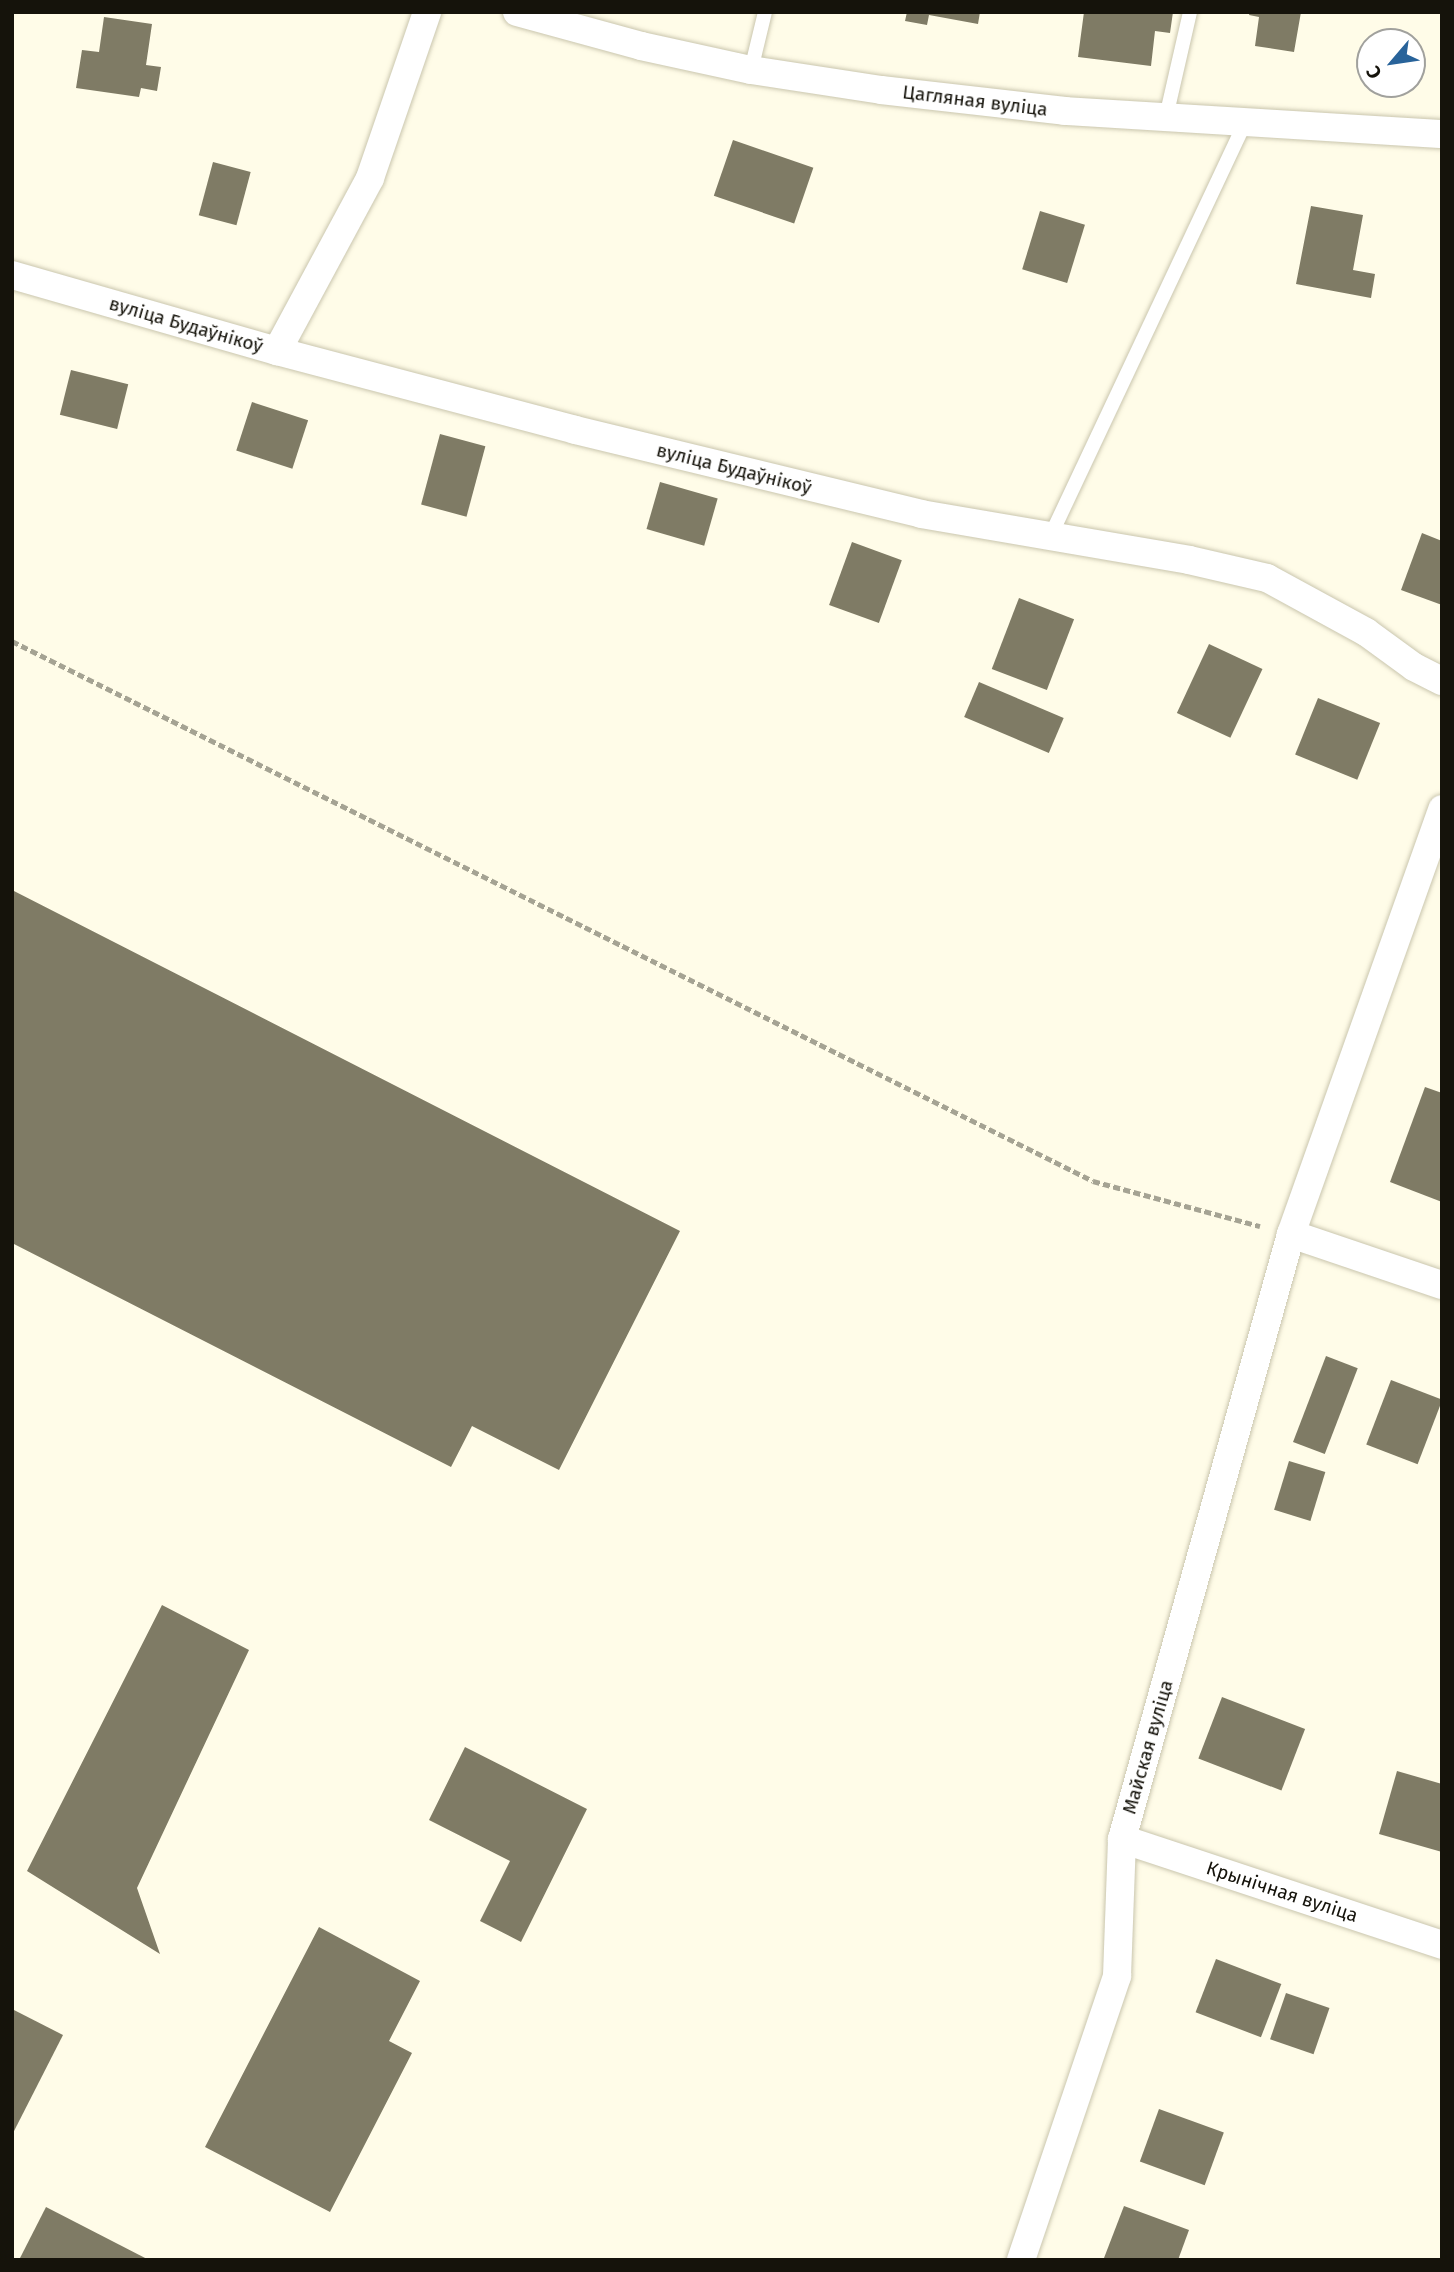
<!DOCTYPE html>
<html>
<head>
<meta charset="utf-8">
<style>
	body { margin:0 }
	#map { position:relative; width:1454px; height:2272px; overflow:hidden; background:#fffce8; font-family:"Fira Sans",sans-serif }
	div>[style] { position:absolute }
	.building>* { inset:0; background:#7f7b65; transform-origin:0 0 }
	.path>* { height:4.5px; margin-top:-2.25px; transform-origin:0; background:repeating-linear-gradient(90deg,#a5a393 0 7px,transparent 0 10.5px) }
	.roads { filter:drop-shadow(0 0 2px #cac6ae) drop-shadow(0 0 2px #cac6ae) }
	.lane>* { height:14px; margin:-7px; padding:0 7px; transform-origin:7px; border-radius:7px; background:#fff }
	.street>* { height:28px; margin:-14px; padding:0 14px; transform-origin:14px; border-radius:14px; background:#fff }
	span { translate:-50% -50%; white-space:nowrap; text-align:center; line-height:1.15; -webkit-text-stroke:5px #fff; paint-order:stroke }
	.street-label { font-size:19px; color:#15130b }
	.frame { position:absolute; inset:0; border:14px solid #15130b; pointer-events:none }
	.north { position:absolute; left:1356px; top:28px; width:70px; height:70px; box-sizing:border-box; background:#fff; border:2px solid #a1a19d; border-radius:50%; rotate:241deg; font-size:19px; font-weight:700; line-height:28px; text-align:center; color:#15130b }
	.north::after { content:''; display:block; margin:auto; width:24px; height:32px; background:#28639a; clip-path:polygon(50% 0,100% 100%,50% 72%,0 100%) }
</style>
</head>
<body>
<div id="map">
	<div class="building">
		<i style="clip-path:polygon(907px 12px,980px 12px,978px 24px,929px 15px,927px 25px,905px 21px)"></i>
		<i style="clip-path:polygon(1084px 12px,1173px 12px,1170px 33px,1155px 31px,1151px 66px,1078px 57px)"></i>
		<i style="clip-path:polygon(1250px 12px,1301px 12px,1294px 52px,1255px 46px,1259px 17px,1249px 15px)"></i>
		<i style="clip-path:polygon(104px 17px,152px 24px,146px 65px,161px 67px,157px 91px,141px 88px,139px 97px,76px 88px,82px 50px,99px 52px)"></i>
		<i style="left:733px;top:140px;width:85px;height:59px;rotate:19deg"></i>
		<i style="left:213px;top:162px;width:39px;height:55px;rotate:15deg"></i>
		<i style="clip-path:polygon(1311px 206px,1363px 215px,1353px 270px,1375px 274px,1371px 298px,1296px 284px)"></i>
		<i style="left:1040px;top:211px;width:47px;height:61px;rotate:17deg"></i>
		<i style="left:71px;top:370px;width:59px;height:46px;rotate:14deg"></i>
		<i style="left:252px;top:402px;width:59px;height:51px;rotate:18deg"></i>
		<i style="left:440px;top:434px;width:47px;height:73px;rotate:15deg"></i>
		<i style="left:660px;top:482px;width:60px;height:49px;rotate:16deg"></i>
		<i style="clip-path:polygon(1422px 533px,1442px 541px,1442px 605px,1401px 590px)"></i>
		<i style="left:852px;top:542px;width:53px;height:67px;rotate:20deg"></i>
		<i style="left:1019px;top:598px;width:59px;height:76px;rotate:21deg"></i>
		<i style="left:1209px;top:644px;width:59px;height:76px;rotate:25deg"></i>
		<i style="left:979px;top:682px;width:92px;height:38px;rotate:23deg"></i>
		<i style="left:1318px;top:698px;width:67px;height:61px;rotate:22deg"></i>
		<i style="clip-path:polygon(12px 890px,680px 1231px,559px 1470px,472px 1426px,451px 1467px,12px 1243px)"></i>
		<i style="clip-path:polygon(1425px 1087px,1442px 1093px,1442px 1202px,1390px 1182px)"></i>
		<i style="left:1326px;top:1356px;width:34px;height:92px;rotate:21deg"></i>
		<i style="left:1391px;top:1380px;width:55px;height:69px;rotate:21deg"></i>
		<i style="left:1289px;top:1461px;width:38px;height:51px;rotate:17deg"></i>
		<i style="clip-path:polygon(162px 1605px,249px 1650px,137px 1888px,160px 1954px,27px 1871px)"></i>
		<i style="left:1222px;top:1697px;width:89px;height:66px;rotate:21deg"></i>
		<i style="clip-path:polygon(465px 1747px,587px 1809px,521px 1942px,480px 1921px,510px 1861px,429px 1820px)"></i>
		<i style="clip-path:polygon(1397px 1771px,1442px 1784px,1442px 1852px,1379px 1834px)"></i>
		<i style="clip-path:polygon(319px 1927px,420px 1981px,389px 2041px,412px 2053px,330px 2212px,205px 2147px)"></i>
		<i style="left:1216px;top:1959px;width:70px;height:57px;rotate:21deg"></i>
		<i style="left:1286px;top:1993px;width:46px;height:49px;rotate:19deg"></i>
		<i style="clip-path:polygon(12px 2009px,63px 2035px,12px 2135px)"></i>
		<i style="left:1159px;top:2109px;width:69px;height:56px;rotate:20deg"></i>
		<i style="clip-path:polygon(1124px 2206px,1189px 2230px,1178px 2260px,1104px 2258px)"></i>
		<i style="clip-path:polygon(46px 2207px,149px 2260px,19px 2260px)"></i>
	</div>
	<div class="path">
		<i style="left:12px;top:641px;width:1208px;rotate:26.54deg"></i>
		<i style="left:1093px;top:1181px;width:173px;rotate:15.1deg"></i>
	</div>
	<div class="roads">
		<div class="lane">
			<i style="left:751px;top:70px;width:60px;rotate:-76.4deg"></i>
			<i style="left:1166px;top:117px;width:108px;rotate:-77.1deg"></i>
			<i style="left:1051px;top:535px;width:455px;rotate:-64.8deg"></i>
		</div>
		<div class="street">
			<i style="left:517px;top:12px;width:129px;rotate:15.3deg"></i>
			<i style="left:641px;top:46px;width:113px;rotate:12.3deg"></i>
			<i style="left:751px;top:70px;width:132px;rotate:8.7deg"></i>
			<i style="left:881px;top:90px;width:185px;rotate:6.5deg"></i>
			<i style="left:1065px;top:111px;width:378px;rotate:3.5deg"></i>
			<i style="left:12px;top:275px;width:276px;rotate:16deg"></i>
			<i style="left:277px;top:351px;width:308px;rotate:14.8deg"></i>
			<i style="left:575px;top:430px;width:356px;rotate:13.6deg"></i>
			<i style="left:921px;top:514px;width:272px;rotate:9.7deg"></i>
			<i style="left:1189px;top:560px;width:80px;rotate:13deg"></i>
			<i style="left:1267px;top:578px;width:113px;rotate:28.6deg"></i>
			<i style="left:1366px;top:632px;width:59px;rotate:36.1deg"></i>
			<i style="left:1414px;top:667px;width:31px;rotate:27deg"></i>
			<i style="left:277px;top:351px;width:196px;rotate:-61.7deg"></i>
			<i style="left:370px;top:178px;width:176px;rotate:-71deg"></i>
			<i style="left:1291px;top:1234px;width:159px;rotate:18.7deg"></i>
			<i style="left:1122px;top:1839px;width:337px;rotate:18.3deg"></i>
			<i style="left:1021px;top:2260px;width:300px;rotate:-71.3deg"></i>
			<i style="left:1117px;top:1976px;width:137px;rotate:-87.9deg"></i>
			<i style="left:1122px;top:1839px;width:628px;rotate:-74.39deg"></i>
			<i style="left:1291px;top:1234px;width:451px;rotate:-70.4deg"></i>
		</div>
	</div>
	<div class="street-label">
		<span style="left:975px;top:101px;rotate:7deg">Цагляная вуліца</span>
		<span style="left:186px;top:325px;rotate:16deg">вуліца Будаўнікоў</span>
		<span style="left:734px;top:469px;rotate:14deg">вуліца Будаўнікоў</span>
		<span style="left:1148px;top:1747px;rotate:-74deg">Майская вуліца</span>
		<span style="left:1282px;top:1892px;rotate:18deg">Крынічная вуліца</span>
	</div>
	<div class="frame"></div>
	<div class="north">С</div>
</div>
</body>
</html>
